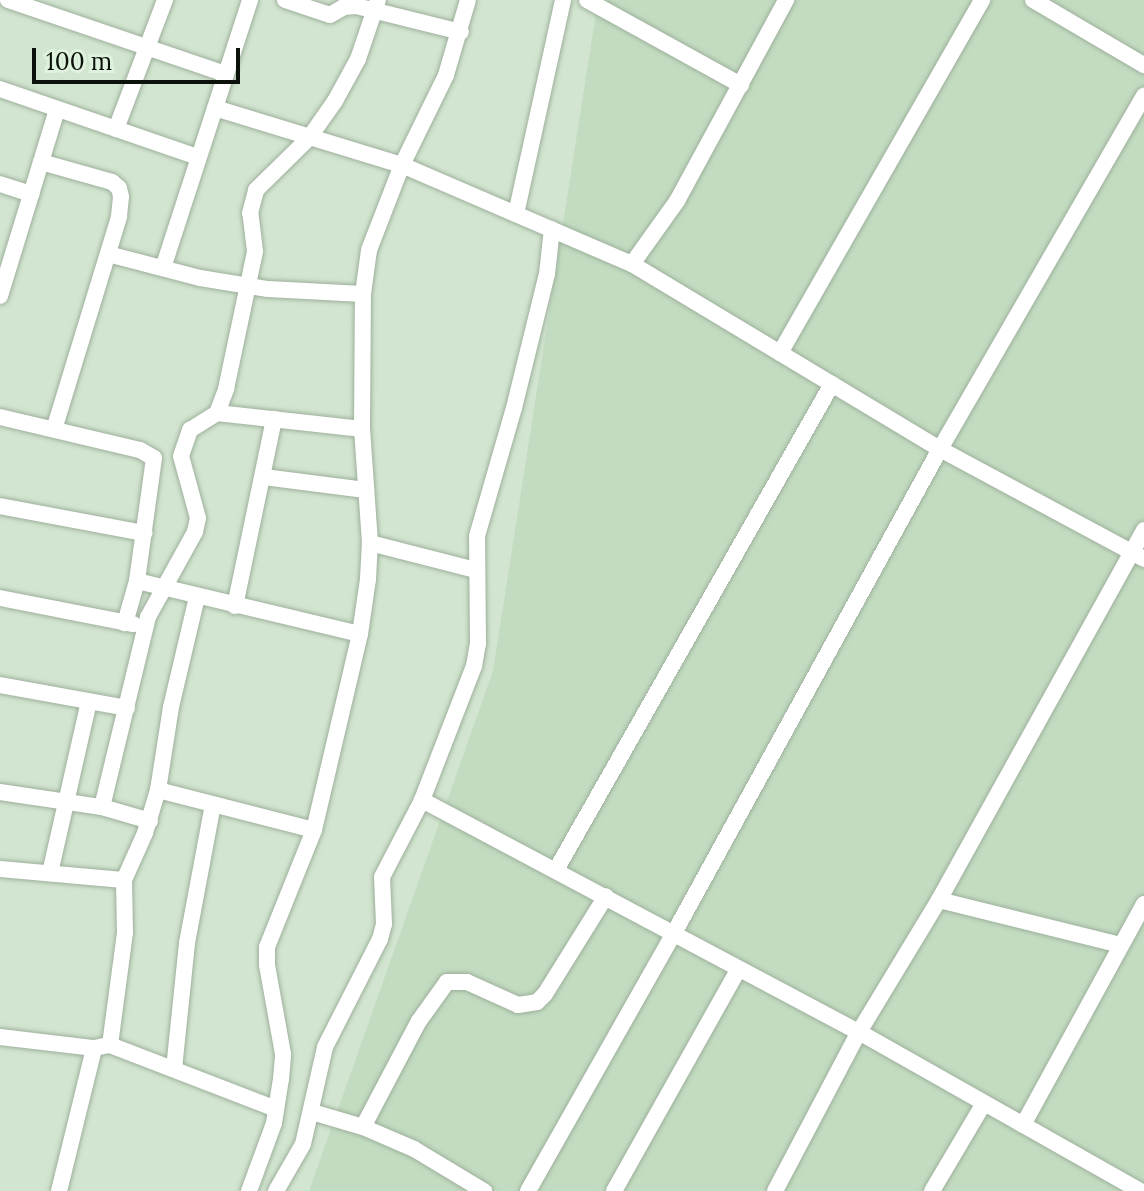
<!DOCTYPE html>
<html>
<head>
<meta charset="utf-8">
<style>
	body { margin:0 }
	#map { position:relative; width:1144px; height:1191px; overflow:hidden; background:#d2e5d0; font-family:Lora,serif }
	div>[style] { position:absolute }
	.built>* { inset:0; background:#c3dcc1 }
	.roads { filter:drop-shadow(0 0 2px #9eb09c) drop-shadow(0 0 2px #9eb09c) }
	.street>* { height:16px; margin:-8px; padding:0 8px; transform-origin:8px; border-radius:8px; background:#fff }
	span { translate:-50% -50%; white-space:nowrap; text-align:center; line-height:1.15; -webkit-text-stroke:8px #dff2dd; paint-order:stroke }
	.scale { position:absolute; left:32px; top:48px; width:208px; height:36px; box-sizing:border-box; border:4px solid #0c120b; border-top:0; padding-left:10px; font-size:24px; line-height:28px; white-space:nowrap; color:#0c120b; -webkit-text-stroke:6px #dff2dd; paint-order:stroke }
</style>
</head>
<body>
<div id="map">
	<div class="built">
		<i style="clip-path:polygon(598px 0,1144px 0,1144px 1191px,309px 1191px,493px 671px)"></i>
	</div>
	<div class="roads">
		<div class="street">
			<i style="left:8px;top:0;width:229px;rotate:18.8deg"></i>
			<i style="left:285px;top:0;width:47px;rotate:18.4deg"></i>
			<i style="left:330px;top:15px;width:16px;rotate:-30deg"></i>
			<i style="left:344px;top:7px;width:12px;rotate:-5deg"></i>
			<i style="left:356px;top:6px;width:108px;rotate:13.9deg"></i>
			<i style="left:587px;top:0;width:176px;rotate:28.9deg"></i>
			<i style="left:1033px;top:0;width:129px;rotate:30.4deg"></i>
			<i style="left:0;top:89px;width:209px;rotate:19deg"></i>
			<i style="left:215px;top:108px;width:195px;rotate:17deg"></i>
			<i style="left:402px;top:165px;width:250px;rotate:23.3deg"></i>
			<i style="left:632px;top:264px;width:359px;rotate:31deg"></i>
			<i style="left:940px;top:449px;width:232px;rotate:28.3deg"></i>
			<i style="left:116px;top:129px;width:138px;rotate:-69.2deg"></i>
			<i style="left:41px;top:162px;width:74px;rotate:15.7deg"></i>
			<i style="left:112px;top:182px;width:9px;rotate:41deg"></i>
			<i style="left:119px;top:188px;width:9px;rotate:77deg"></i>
			<i style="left:121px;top:197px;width:20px;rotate:96deg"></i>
			<i style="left:119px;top:217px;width:222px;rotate:107deg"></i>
			<i style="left:0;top:184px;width:33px;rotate:18deg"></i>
			<i style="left:516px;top:214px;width:219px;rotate:-77.6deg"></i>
			<i style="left:108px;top:254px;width:95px;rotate:14.6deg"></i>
			<i style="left:200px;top:278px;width:69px;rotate:9.2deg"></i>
			<i style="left:268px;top:289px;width:95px;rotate:3deg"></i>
			<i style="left:632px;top:264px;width:77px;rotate:-54.5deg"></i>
			<i style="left:677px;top:201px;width:229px;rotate:-61.5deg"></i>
			<i style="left:163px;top:268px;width:282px;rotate:-72deg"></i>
			<i style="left:0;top:296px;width:195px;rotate:-73deg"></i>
			<i style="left:780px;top:353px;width:407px;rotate:-60.2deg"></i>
			<i style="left:217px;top:413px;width:146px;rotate:6.3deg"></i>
			<i style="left:0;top:417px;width:144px;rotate:13.3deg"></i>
			<i style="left:140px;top:450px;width:16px;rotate:30deg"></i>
			<i style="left:154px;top:458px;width:124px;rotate:97.9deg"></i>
			<i style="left:137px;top:581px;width:44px;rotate:105.9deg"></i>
			<i style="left:264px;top:477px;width:102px;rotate:7.3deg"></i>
			<i style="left:0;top:506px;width:147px;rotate:10.6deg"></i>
			<i style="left:370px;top:543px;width:108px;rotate:14.4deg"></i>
			<i style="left:137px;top:581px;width:229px;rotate:13.4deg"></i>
			<i style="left:0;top:598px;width:136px;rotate:11.1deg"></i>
			<i style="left:235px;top:606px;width:191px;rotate:-78.2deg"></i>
			<i style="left:0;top:685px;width:129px;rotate:10.3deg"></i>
			<i style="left:158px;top:790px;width:161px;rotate:14.4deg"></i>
			<i style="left:0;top:792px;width:103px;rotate:8.4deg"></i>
			<i style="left:102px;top:807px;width:50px;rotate:16.3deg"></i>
			<i style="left:422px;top:800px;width:495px;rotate:28deg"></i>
			<i style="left:859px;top:1032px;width:323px;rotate:29.5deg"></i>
			<i style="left:102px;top:807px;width:195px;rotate:-76.4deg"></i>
			<i style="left:148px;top:617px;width:97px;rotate:-61.1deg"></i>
			<i style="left:195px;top:532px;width:14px;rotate:-78deg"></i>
			<i style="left:198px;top:518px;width:64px;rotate:-105.3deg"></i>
			<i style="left:181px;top:456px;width:28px;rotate:-71deg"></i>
			<i style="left:190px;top:430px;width:32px;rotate:-32deg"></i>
			<i style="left:217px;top:413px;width:26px;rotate:-69deg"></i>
			<i style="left:226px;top:389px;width:141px;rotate:-78.1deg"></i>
			<i style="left:255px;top:251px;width:38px;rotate:-97deg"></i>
			<i style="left:250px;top:213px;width:24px;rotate:-75deg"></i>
			<i style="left:256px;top:190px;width:74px;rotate:-44.5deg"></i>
			<i style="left:309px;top:138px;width:45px;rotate:-54.9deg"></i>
			<i style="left:335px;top:101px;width:48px;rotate:-61.3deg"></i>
			<i style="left:358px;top:59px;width:62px;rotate:-71.3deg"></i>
			<i style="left:0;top:869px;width:124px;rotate:5.1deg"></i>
			<i style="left:556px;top:870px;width:559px;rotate:-60.41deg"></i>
			<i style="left:50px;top:873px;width:175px;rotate:-77.2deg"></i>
			<i style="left:939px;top:900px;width:187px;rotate:13.9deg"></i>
			<i style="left:0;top:1037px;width:95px;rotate:6.7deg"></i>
			<i style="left:94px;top:1048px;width:16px;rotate:-11deg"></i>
			<i style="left:110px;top:1045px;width:178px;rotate:21.1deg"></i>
			<i style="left:110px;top:1045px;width:113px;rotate:-82.4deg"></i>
			<i style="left:125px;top:933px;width:53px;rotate:-91.1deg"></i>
			<i style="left:124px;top:880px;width:51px;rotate:-65.9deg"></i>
			<i style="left:145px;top:833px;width:45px;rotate:-73.2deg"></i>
			<i style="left:158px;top:790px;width:84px;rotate:-81.1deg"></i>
			<i style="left:171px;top:707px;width:113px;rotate:-76.7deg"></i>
			<i style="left:174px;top:1069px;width:127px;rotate:-84.1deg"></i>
			<i style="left:187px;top:943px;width:141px;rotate:-79.4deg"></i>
			<i style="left:312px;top:1112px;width:53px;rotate:16.4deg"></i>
			<i style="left:363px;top:1127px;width:56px;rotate:23.3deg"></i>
			<i style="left:414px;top:1149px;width:82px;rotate:31deg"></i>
			<i style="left:1023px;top:1125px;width:252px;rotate:-61.3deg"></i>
			<i style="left:363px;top:1127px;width:120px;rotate:-62.2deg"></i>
			<i style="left:419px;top:1021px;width:48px;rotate:-54.3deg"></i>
			<i style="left:447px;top:982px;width:20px"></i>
			<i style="left:467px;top:982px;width:56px;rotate:24.3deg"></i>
			<i style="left:518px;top:1005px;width:19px;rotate:-9deg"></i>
			<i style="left:537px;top:1002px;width:11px;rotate:-45deg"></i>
			<i style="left:545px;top:994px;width:115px;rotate:-58.1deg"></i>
			<i style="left:59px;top:1191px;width:147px;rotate:-76.2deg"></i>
			<i style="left:249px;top:1191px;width:72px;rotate:-69.8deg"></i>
			<i style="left:274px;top:1123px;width:45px;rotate:-81deg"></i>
			<i style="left:281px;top:1079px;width:25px;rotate:-85deg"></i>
			<i style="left:283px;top:1054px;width:90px;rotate:-100.2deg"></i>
			<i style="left:267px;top:965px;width:18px;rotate:-90deg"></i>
			<i style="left:267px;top:947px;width:126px;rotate:-68.1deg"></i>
			<i style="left:314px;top:830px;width:201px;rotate:-76.8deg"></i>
			<i style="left:360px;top:634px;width:56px;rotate:-81.7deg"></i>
			<i style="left:368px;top:579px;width:36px;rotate:-87deg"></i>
			<i style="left:370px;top:543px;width:114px;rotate:-94deg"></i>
			<i style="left:362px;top:429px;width:135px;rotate:-89.6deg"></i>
			<i style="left:363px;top:294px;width:44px;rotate:-82.2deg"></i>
			<i style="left:369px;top:250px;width:91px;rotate:-68.8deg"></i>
			<i style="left:402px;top:165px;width:100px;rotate:-63.9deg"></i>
			<i style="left:446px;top:75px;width:78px;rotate:-73.7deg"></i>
			<i style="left:276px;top:1191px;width:54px;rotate:-60.1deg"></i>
			<i style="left:303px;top:1144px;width:99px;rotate:-77.2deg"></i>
			<i style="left:325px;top:1047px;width:121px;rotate:-63deg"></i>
			<i style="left:380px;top:939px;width:16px;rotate:-75deg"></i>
			<i style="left:384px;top:924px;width:47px;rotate:-92.4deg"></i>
			<i style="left:382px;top:877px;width:87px;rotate:-62.5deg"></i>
			<i style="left:422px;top:800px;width:144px;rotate:-68.8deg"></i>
			<i style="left:474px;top:666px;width:22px;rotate:-80deg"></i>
			<i style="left:478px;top:644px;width:108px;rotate:-90.5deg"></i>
			<i style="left:477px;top:536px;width:133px;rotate:-73.9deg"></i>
			<i style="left:514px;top:408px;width:138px;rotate:-76.2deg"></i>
			<i style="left:547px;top:274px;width:45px;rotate:-83.7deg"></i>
			<i style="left:528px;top:1191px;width:296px;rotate:-60.5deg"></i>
			<i style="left:674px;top:933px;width:552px;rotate:-61.21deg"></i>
			<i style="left:940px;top:449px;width:408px;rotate:-60deg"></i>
			<i style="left:614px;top:1191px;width:253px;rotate:-60.7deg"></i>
			<i style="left:775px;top:1191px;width:180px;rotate:-62.2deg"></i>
			<i style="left:859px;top:1032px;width:154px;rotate:-58.8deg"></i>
			<i style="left:939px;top:900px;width:423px;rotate:-61deg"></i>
			<i style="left:932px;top:1191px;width:102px;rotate:-59.4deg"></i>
		</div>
	</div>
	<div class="scale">100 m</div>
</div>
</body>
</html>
